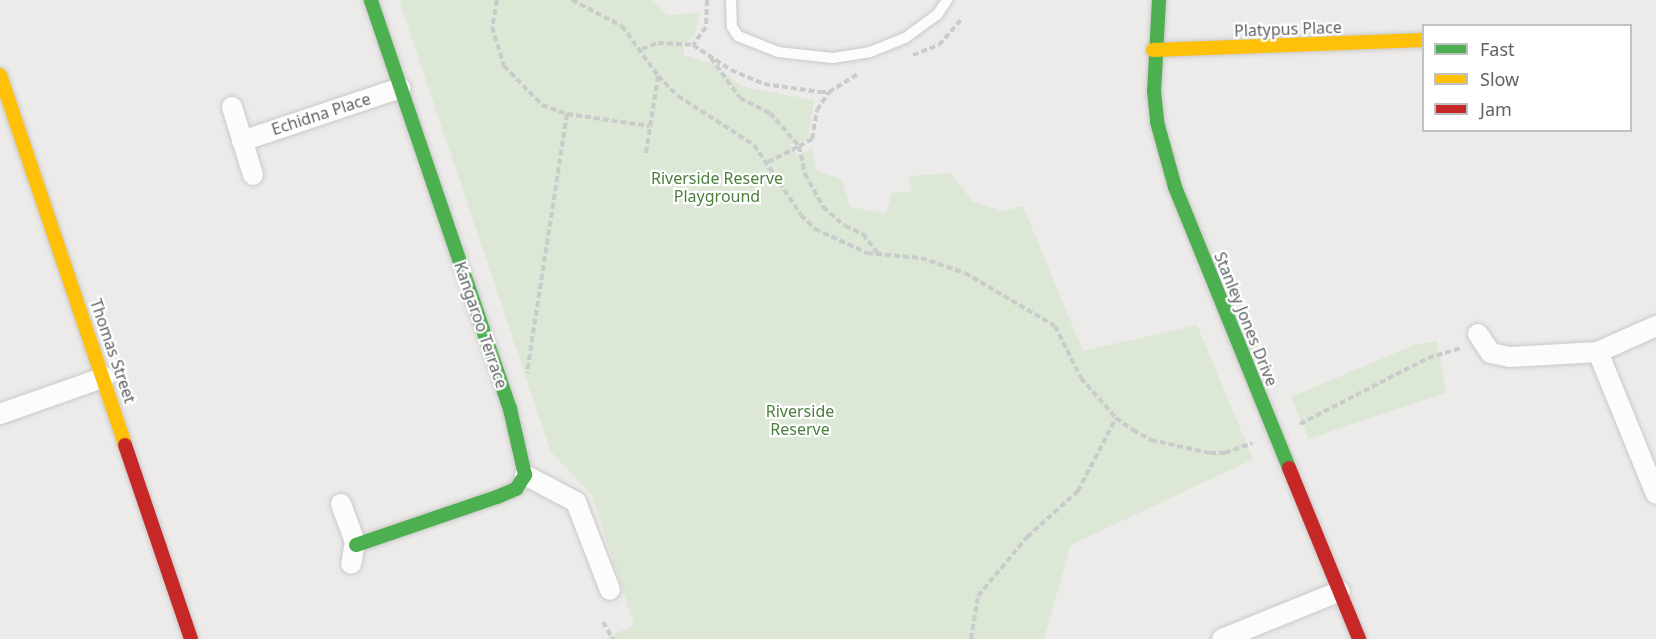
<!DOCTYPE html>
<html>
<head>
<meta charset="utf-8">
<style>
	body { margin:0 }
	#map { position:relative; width:1656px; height:639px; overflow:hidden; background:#edebe9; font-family:"Noto Sans",sans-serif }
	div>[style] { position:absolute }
	.green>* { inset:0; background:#dce7d6 }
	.path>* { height:4px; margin-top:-2px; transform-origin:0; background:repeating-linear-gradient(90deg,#c8ccca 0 6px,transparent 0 9px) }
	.roads { filter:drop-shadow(0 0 2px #cac9c9) drop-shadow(0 0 2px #cac9c9) }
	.lane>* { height:10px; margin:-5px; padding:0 5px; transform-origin:5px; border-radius:5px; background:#fcfcfc }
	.street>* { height:20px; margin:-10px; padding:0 10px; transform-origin:10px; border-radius:10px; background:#fcfcfc }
	.fast>* { height:14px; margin:-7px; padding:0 7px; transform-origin:7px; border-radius:7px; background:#4caf50 }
	.slow>* { height:14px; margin:-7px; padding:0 7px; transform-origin:7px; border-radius:7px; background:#ffc107 }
	.jam>* { height:14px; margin:-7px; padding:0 7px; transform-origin:7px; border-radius:7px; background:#c62828 }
	span { translate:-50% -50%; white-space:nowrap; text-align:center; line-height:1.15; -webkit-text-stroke:4.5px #fff; paint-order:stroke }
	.street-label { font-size:16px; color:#5e6366 }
	.park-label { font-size:16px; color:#4a7f3c }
	.legend { position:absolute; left:1422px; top:24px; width:210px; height:108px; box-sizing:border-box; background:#fff; border:2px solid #bfc1c2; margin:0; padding:8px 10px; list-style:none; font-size:18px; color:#5e6366 }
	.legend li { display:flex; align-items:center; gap:12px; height:30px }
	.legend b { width:30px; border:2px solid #bfc1c2 }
</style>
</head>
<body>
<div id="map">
	<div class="green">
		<i style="clip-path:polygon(399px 0,652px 0,668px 15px,699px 13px,695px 35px,684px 44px,684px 55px,714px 64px,742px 87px,814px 100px,808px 140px,790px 144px,798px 155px,813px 148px,816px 170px,842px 180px,850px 207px,886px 213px,892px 193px,911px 191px,909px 176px,951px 173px,972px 201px,1003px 211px,1023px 206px,1083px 351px,1197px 325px,1253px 459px,1071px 545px,1044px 639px,605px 639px,634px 625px,592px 495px,551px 452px)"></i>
		<i style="clip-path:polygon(1437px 341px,1446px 393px,1309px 439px,1291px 397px,1414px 345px)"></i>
	</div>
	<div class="path">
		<i style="left:497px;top:0;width:27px;rotate:100deg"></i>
		<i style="left:492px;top:27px;width:41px;rotate:72.9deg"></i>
		<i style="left:504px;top:66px;width:54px;rotate:45.7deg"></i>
		<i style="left:542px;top:105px;width:27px;rotate:20deg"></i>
		<i style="left:567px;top:114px;width:262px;rotate:98.8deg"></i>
		<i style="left:572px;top:0;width:56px;rotate:27.5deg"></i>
		<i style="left:622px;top:26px;width:62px;rotate:54.2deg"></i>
		<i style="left:707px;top:0;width:27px;rotate:92deg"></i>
		<i style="left:706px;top:27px;width:22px;rotate:126deg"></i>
		<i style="left:693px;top:45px;width:45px;rotate:33.3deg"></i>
		<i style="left:731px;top:70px;width:36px;rotate:23deg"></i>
		<i style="left:764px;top:84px;width:57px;rotate:8.1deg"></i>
		<i style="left:820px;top:92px;width:9px"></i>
		<i style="left:829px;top:92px;width:34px;rotate:-32deg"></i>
		<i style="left:642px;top:49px;width:17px;rotate:-21deg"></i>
		<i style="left:658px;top:43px;width:35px;rotate:3deg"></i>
		<i style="left:913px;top:55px;width:28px;rotate:-21deg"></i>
		<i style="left:939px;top:45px;width:33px;rotate:-49deg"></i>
		<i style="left:711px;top:58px;width:49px;rotate:54.1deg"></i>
		<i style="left:740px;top:98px;width:34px;rotate:27deg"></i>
		<i style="left:770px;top:113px;width:44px;rotate:48.7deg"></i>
		<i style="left:799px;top:146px;width:15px;rotate:-28deg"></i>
		<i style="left:812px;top:139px;width:29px;rotate:-80deg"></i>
		<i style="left:817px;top:110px;width:22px;rotate:-56deg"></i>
		<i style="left:567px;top:114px;width:83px;rotate:8.3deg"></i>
		<i style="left:646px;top:153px;width:78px;rotate:-81.1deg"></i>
		<i style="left:658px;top:76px;width:28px;rotate:45deg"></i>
		<i style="left:678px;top:96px;width:90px;rotate:32.8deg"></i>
		<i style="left:754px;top:145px;width:84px;rotate:56.1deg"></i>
		<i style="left:801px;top:215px;width:20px;rotate:45deg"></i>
		<i style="left:815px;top:229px;width:57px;rotate:24.8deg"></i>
		<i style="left:867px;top:253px;width:54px;rotate:5.3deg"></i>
		<i style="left:921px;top:258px;width:46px;rotate:18.8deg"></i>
		<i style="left:965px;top:273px;width:104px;rotate:30.5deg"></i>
		<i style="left:1055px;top:326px;width:58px;rotate:63.4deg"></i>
		<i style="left:1081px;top:378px;width:53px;rotate:48.8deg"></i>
		<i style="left:1116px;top:418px;width:21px;rotate:35deg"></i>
		<i style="left:1133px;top:430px;width:21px;rotate:29deg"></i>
		<i style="left:1151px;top:440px;width:60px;rotate:12.4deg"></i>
		<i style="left:1210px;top:453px;width:15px"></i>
		<i style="left:1225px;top:453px;width:29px;rotate:-20deg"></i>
		<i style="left:768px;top:162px;width:35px;rotate:-27deg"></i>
		<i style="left:799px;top:146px;width:29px;rotate:78deg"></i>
		<i style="left:805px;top:174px;width:38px;rotate:61deg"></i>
		<i style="left:823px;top:207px;width:29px;rotate:41deg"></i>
		<i style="left:845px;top:226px;width:20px;rotate:24deg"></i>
		<i style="left:863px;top:234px;width:24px;rotate:52deg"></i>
		<i style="left:1300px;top:424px;width:144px;rotate:-27.3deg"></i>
		<i style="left:1428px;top:358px;width:34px;rotate:-17deg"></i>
		<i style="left:603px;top:622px;width:20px;rotate:60deg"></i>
		<i style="left:971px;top:639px;width:44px;rotate:-80.8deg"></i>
		<i style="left:978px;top:596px;width:77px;rotate:-50.3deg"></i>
		<i style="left:1027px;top:537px;width:69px;rotate:-42deg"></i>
		<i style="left:1078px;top:491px;width:82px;rotate:-62.5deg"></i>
	</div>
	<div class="roads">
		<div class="lane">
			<i style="left:731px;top:0;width:27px;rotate:88deg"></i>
			<i style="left:732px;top:27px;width:11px;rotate:56deg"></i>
			<i style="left:738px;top:36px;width:43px;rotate:21.8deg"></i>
			<i style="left:778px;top:52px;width:55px;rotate:6.2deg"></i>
			<i style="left:833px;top:58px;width:37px;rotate:-9deg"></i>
			<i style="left:870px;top:52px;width:38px;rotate:-22deg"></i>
			<i style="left:905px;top:38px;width:39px;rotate:-36deg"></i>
			<i style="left:937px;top:15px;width:18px;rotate:-56deg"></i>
		</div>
		<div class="street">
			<i style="left:232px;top:107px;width:71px;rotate:72.8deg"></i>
			<i style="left:242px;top:141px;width:167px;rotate:-18.5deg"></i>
			<i style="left:1478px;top:334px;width:23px;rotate:56deg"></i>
			<i style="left:1491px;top:353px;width:19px;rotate:12deg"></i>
			<i style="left:1510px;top:357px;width:88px;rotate:-3.3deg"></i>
			<i style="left:1598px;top:352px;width:64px;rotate:-24.1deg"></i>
			<i style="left:1598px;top:352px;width:153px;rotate:67.8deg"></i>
			<i style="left:0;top:414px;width:111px;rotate:-19.4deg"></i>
			<i style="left:525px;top:475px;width:58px;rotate:27.9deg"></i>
			<i style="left:576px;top:502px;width:94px;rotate:68.9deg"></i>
			<i style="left:341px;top:504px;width:40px;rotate:69.8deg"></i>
			<i style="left:355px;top:542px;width:22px;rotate:100deg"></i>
			<i style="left:1222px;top:639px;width:127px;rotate:-22.1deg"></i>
		</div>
		<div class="fast">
			<i style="left:1159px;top:0;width:91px;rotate:93.1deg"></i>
			<i style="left:1154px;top:91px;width:31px;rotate:84deg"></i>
			<i style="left:1157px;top:122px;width:67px;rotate:74.5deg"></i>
			<i style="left:1175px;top:187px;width:303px;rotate:67.9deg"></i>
			<i style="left:356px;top:545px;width:149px;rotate:-18.8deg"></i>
			<i style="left:497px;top:497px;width:21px;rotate:-23deg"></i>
			<i style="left:516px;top:489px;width:17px;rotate:-57deg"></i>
			<i style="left:525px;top:475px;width:68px;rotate:-102.8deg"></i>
			<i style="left:510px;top:409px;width:432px;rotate:-108.8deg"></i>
		</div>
		<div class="slow">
			<i style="left:1153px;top:50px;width:271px;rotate:-2.1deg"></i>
			<i style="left:0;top:75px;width:391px;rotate:71.3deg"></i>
		</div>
		<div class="jam">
			<i style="left:125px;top:445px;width:205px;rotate:71.2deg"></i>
			<i style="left:1289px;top:468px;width:185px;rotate:67.7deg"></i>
		</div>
	</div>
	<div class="street-label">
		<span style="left:1288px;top:29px;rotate:-2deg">Platypus Place</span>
		<span style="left:321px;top:114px;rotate:-18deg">Echidna Place</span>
		<span style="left:1246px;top:319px;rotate:68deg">Stanley Jones Drive</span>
		<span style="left:481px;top:325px;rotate:71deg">Kangaroo Terrace</span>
		<span style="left:113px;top:351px;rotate:71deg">Thomas Street</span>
	</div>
	<div class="park-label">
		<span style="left:717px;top:187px">Riverside Reserve<br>Playground</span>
		<span style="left:800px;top:420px">Riverside<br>Reserve</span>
	</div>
	<ul class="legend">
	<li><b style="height:8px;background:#4caf50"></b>Fast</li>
	<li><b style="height:8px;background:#ffc107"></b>Slow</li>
	<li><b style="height:8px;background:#c62828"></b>Jam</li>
	</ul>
</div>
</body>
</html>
